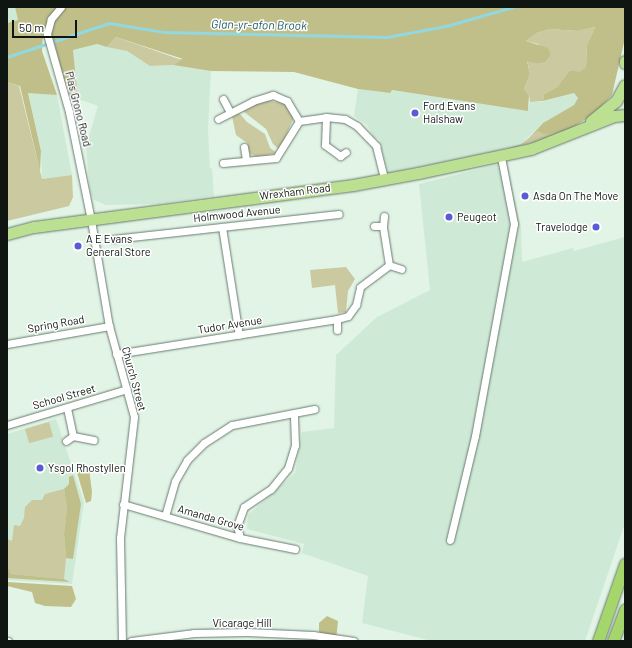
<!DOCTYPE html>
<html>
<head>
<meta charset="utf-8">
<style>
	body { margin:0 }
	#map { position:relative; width:632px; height:648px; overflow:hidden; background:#e1f4e6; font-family:Barlow,sans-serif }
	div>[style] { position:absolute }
	.built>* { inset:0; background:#cfe9d7 }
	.green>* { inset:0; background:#cac99f; transform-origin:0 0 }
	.forest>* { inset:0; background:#c1bf89 }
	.stream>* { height:2.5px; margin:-1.25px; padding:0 1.25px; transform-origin:1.25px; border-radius:1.25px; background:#91d8e0 }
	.roads { filter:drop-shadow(0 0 1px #697a6e) drop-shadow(0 0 1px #697a6e) }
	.minor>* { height:7px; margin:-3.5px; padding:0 3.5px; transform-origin:3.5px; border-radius:3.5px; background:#fff }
	.primary>* { height:11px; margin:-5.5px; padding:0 5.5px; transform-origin:5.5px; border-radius:5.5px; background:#bbe091 }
	.trunk>* { height:11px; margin:-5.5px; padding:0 5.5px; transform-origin:5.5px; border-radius:5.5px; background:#a4d66c }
	.dots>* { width:11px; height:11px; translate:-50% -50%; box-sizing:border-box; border:2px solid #fff; border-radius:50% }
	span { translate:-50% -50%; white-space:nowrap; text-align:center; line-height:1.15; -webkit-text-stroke:3px #fff; paint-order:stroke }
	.poi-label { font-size:11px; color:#0f1611 }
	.left { translate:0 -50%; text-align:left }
	.right { translate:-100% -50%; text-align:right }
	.street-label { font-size:11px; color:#0f1611 }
	.water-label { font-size:12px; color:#1f5b61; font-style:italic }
	.frame { position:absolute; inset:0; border:8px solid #0f1611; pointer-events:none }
	.scale { position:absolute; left:12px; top:20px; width:65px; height:18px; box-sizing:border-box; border:2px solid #0f1611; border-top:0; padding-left:5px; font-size:12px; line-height:14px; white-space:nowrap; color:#0f1611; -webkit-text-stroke:3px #fff; paint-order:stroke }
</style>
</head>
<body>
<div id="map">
	<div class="built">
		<i style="clip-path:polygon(7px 7px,15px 7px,18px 20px,7px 23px)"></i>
		<i style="clip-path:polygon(97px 44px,127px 51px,150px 66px,173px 65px,211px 71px,208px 128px,210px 168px,212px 169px,214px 196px,159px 204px,106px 205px,94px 200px,90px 192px,86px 146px,98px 106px,78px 99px,73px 50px)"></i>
		<i style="clip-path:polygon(358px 89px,390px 93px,391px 90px,528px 111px,530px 102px,541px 102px,574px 93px,578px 98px,574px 105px,543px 123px,521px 144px,500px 151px,388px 173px,379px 139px,374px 138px,367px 125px,354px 116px)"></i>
		<i style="clip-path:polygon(28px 92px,57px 95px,72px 175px,42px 179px,41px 151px)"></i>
		<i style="clip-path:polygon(507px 162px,521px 228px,522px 262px,573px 248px,574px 251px,625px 237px,625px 523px,585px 641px,432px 641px,362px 623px,368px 576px,302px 553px,304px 544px,247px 529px,248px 515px,295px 473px,302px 432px,334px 428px,336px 355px,377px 317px,430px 290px,419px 184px)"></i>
		<i style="clip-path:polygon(56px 419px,84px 502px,72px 584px,7px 580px,7px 434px)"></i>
	</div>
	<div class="green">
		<i style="clip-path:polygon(595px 27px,587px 45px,586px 67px,580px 73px,570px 70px,557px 87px,544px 94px,543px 101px,530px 102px,529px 95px,524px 89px,530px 74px,527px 60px,538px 64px,546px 62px,551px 55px,538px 44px,526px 41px,537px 33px,549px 29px,578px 31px)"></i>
		<i style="clip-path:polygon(116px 37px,179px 59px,184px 59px,173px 65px,150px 66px,127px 51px,107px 47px)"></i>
		<i style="clip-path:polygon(7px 82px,19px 86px,42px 179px,72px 175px,73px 197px,69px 206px,7px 221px)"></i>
		<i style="clip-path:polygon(265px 100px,284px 103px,294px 117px,280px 150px,273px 144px,266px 129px,243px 111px)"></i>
		<i style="clip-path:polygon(239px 113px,247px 122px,265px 134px,270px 148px,277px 153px,257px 157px,250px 154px,247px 143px,236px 135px,232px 116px)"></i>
		<i style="clip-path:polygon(538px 131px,567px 131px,546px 139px,500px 151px,521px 144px)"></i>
		<i style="clip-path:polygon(346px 267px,355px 279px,348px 291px,346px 312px,338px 313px,335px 285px,312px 288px,310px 270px)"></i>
		<i style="left:49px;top:422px;width:15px;height:25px;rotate:74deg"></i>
		<i style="clip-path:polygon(64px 489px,67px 508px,64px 534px,66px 558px,64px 579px,11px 574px,7px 565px,7px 539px,12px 541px,14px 525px,20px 526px,24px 518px,25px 507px,32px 500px,42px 500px,45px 494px)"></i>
	</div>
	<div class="forest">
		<i style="clip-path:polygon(15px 7px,625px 7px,625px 38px,612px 95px,594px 114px,567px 131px,544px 134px,538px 131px,529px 138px,543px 123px,574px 105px,578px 98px,574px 93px,543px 101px,544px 94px,557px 87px,570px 70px,580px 72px,586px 67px,587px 45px,595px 27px,578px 31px,549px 29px,537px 33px,526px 41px,548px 48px,551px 55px,546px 62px,538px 64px,527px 61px,530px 74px,524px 89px,529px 95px,528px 111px,392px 90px,390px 93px,358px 89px,294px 72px,211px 71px,173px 65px,183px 59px,116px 37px,107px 47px,97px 44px,73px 50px,78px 99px,71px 97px,66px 87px,52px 35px,43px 33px,42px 51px,57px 95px,28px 93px,41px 151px,40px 171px,20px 86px,7px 82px,7px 23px,18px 20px)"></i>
		<i style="clip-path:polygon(82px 465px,89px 469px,92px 492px,91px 501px,86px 503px,76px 469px)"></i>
		<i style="clip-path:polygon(73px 475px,81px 504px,73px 559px,66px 558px,64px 534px,67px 508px,64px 489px,69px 484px,69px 477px)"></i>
		<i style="clip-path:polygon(7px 565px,11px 574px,64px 579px,70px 582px,7px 578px)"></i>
		<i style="clip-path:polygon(7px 582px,72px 586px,76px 599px,71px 607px,45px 606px,35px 603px,32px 592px,7px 586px)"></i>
		<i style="clip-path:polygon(327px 616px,338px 621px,336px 641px,319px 641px,319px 623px)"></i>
	</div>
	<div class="stream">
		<i style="left:7px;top:57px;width:108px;rotate:-18.4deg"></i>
		<i style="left:109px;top:23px;width:56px;rotate:9.3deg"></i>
		<i style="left:164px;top:32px;width:223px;rotate:1.3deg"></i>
		<i style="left:387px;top:37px;width:60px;rotate:-10.6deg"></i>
		<i style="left:446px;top:26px;width:70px;rotate:-15.8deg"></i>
	</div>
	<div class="roads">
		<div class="minor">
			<i style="left:61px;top:7px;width:16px;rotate:130deg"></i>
			<i style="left:51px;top:19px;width:16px;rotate:105deg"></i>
			<i style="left:47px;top:34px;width:81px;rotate:74.2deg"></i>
			<i style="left:69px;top:112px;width:110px;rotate:78.5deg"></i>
			<i style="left:91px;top:220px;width:108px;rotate:80.4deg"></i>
			<i style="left:109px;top:326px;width:94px;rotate:74.6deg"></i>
			<i style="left:134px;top:417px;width:122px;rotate:96.6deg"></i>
			<i style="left:120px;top:538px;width:103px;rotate:88.9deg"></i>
			<i style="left:223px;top:99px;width:15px;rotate:62deg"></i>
			<i style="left:326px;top:117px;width:28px;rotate:92deg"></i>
			<i style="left:325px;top:145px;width:19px;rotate:36deg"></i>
			<i style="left:340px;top:156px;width:7px;rotate:-34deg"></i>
			<i style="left:218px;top:119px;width:39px;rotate:-27deg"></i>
			<i style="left:253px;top:101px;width:21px;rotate:-17deg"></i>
			<i style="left:273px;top:95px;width:15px;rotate:23deg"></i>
			<i style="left:287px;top:101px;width:23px;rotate:59deg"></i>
			<i style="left:244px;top:147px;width:13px;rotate:81deg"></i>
			<i style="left:223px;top:163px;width:53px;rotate:-5.4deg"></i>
			<i style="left:276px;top:158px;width:44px;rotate:-58.1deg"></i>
			<i style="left:299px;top:121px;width:27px;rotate:-8deg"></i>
			<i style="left:326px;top:117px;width:19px;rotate:6deg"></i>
			<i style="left:345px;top:119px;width:14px;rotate:30deg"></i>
			<i style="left:357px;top:126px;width:28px;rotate:46deg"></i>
			<i style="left:376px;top:146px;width:34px;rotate:76deg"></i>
			<i style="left:374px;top:226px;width:9px"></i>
			<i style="left:222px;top:227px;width:109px;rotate:81.1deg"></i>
			<i style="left:113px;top:239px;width:227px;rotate:-6.3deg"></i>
			<i style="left:389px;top:265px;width:13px;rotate:18deg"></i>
			<i style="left:337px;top:319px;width:11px;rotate:-15deg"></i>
			<i style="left:348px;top:316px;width:14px;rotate:-54deg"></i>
			<i style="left:356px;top:305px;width:18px;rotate:-77deg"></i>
			<i style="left:360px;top:287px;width:36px;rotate:-37deg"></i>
			<i style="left:389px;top:265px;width:39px;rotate:-99deg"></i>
			<i style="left:383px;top:226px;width:10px;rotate:-84deg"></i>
			<i style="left:7px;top:344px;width:104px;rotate:-10deg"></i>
			<i style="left:116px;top:354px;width:224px;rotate:-9deg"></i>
			<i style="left:337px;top:319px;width:11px;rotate:90deg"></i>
			<i style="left:67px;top:408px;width:29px;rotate:78deg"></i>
			<i style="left:73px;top:436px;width:21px;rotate:11deg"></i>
			<i style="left:7px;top:425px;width:125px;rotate:-16.7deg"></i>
			<i style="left:66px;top:441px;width:9px;rotate:-36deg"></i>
			<i style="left:123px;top:504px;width:122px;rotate:16.2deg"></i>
			<i style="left:240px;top:538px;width:56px;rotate:11.3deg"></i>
			<i style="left:165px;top:516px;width:36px;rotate:-74deg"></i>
			<i style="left:175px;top:481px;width:24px;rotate:-60deg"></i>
			<i style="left:187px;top:460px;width:24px;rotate:-45deg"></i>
			<i style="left:204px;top:443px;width:33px;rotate:-33deg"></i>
			<i style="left:232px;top:425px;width:84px;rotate:-11deg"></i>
			<i style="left:240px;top:538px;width:12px;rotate:-104deg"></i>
			<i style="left:237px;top:526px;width:20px;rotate:-70deg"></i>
			<i style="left:244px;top:507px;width:32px;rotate:-34deg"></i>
			<i style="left:271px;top:489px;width:27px;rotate:-51deg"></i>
			<i style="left:288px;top:468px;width:24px;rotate:-73deg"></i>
			<i style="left:295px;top:445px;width:31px;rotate:-92deg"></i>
			<i style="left:450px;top:540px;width:107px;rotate:-76.5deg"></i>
			<i style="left:475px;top:436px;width:216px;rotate:-79.6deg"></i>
			<i style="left:514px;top:224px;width:68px;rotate:-101deg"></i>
			<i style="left:7px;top:641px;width:1px"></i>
			<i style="left:131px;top:641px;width:64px;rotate:-7.2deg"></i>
			<i style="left:194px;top:633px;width:53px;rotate:-1.1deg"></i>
			<i style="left:247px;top:632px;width:66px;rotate:2.6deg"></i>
			<i style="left:313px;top:635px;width:41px;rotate:8.3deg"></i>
		</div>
		<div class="primary">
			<i style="left:625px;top:61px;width:2px;rotate:90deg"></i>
			<i style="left:591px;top:121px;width:32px;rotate:-39deg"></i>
			<i style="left:616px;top:101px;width:18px;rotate:-61deg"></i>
			<i style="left:7px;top:234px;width:28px;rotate:-15deg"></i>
			<i style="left:34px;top:227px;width:322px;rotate:-7.5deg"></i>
			<i style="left:353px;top:185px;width:66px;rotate:-10.5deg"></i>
			<i style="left:418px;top:173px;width:116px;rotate:-12deg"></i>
			<i style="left:531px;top:149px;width:89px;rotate:-21.7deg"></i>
			<i style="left:614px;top:116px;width:11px;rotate:-5deg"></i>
		</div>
		<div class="trunk">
			<i style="left:598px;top:641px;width:82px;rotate:-70.7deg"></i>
			<i style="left:613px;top:641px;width:34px;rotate:-69deg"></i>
		</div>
	</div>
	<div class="dots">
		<i style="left:415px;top:113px;background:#5a5cd3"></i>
		<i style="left:525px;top:196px;background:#5a5cd3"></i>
		<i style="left:449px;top:217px;background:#5a5cd3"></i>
		<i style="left:596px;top:227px;background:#5a5cd3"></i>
		<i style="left:78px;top:246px;background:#5a5cd3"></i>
		<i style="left:40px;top:468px;background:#5a5cd3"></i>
	</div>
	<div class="poi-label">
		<span class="left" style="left:423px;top:113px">Ford Evans<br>Halshaw</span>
		<span class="left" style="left:533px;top:196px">Asda On The Move</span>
		<span class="left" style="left:457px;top:217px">Peugeot</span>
		<span class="right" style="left:588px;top:227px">Travelodge</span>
		<span class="left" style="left:86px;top:246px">A E Evans<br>General Store</span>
		<span class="left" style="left:48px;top:468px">Ysgol Rhostyllen</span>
	</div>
	<div class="street-label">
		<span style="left:78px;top:109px;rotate:76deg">Plas Grono Road</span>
		<span style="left:295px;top:192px;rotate:-7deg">Wrexham Road</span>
		<span style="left:237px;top:214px;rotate:-6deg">Holmwood Avenue</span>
		<span style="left:56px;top:324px;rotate:-10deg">Spring Road</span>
		<span style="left:230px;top:325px;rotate:-9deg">Tudor Avenue</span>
		<span style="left:134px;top:379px;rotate:75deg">Church Street</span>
		<span style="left:64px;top:397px;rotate:-16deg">School Street</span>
		<span style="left:211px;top:518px;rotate:16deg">Amanda Grove</span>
		<span style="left:242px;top:623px">Vicarage Hill</span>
	</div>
	<div class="water-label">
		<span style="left:259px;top:25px;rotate:1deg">Glan-yr-afon Brook</span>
	</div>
	<div class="frame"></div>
	<div class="scale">50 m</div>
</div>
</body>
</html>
